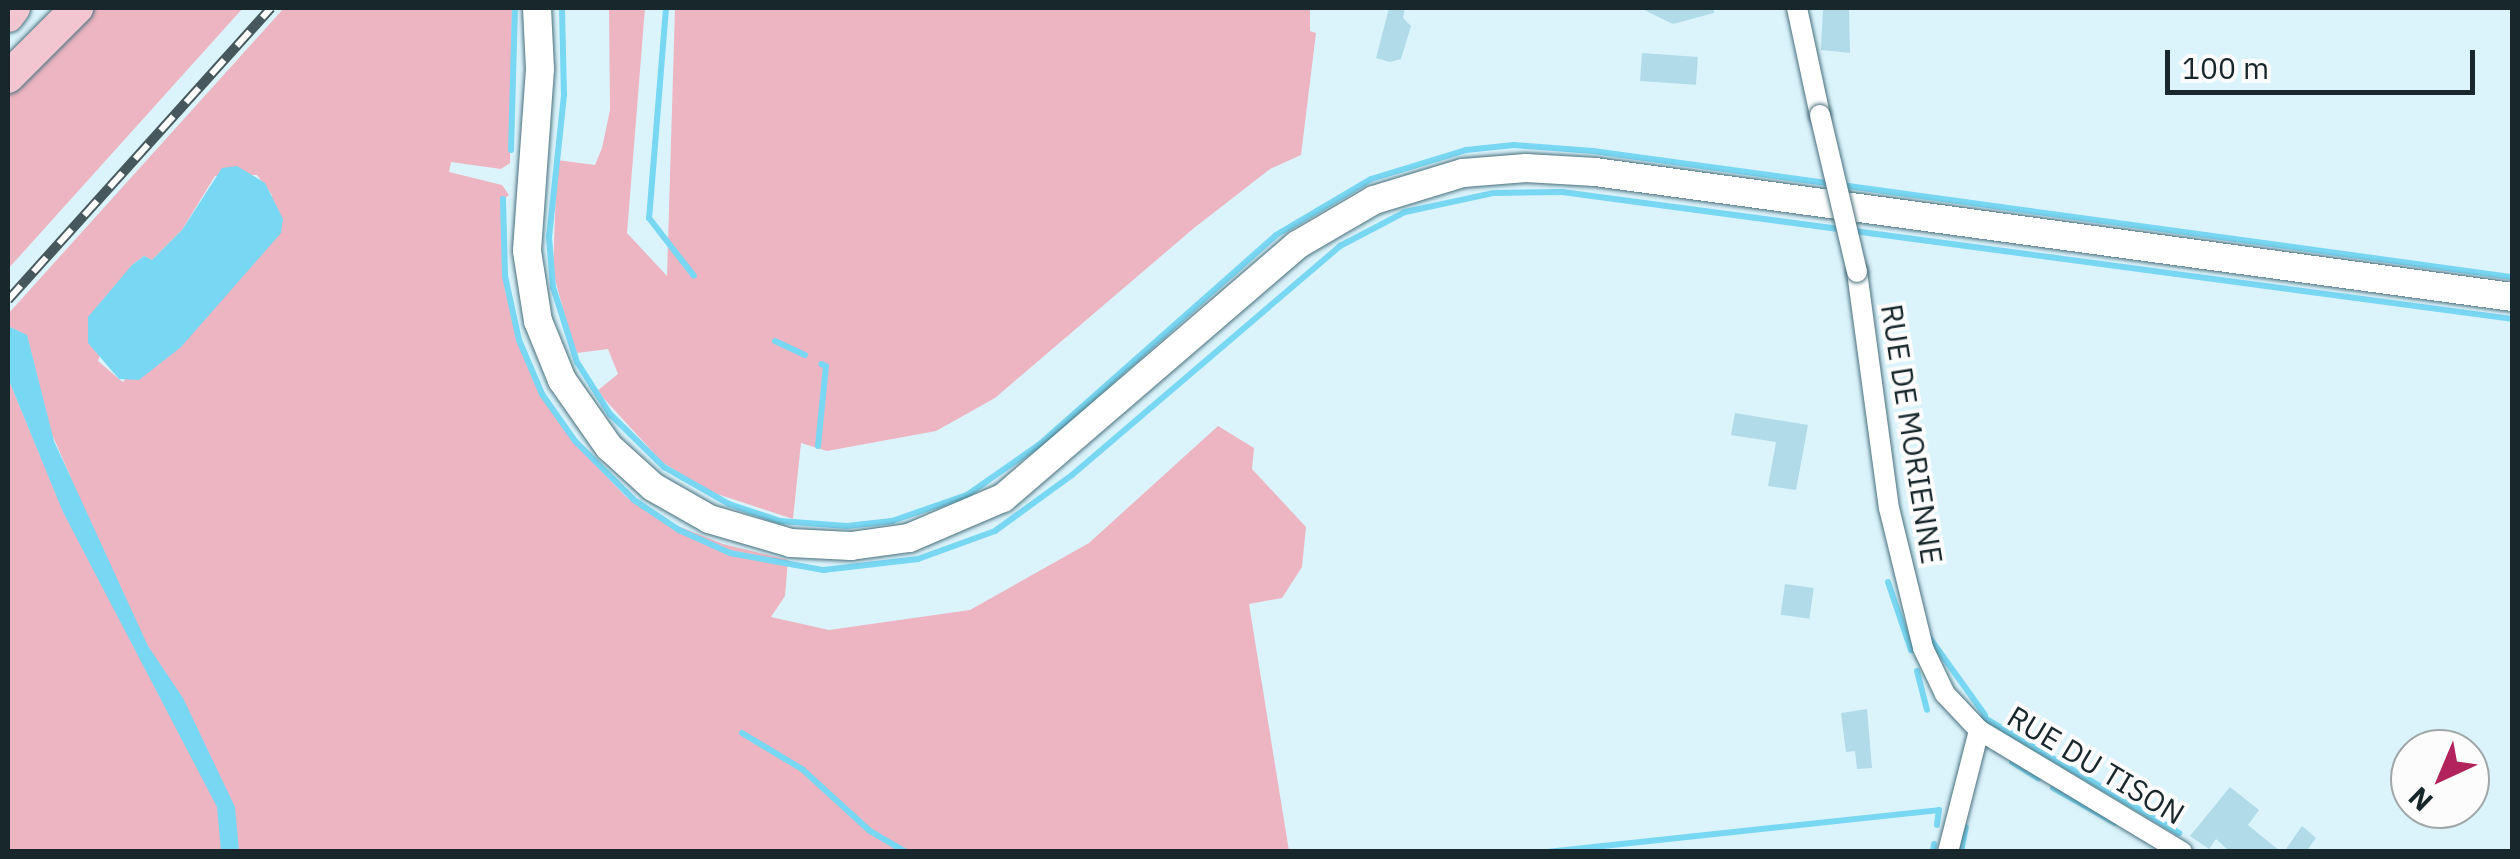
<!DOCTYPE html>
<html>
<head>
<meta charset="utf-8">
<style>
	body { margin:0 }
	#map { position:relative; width:2520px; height:859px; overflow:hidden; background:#dbf4fc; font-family:"IBM Plex Sans",sans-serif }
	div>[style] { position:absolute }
	.green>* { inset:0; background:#edb5c1 }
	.water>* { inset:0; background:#78d7f3 }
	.stream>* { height:6px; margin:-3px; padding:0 3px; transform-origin:3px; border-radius:3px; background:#78d7f3 }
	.building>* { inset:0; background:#b1dbe8; transform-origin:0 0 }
	.roads { filter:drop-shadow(0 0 2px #49707c) drop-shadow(0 0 2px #49707c) }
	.minor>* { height:20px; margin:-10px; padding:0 10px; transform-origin:10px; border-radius:10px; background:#fff }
	.secondary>* { height:28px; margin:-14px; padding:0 14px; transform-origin:14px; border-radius:14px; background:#fff }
	.trunk>* { height:32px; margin:-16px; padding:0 16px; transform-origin:16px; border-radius:16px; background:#f2c6d0 }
	.rail>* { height:10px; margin-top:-5px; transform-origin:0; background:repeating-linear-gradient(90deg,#fcfcfc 0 19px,#46585e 0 38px); box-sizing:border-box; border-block:2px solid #46585e }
	.bridges { filter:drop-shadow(0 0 2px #49707c) drop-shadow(0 0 2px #49707c) }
	.minor-bridge>* { height:20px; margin:-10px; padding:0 10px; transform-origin:10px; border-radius:10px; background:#fff }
	span { translate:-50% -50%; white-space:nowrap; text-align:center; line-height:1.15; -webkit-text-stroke:8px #fcfcfc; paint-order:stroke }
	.street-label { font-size:30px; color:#17272c }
	.frame { position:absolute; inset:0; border:10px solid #17272c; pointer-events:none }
	.north { position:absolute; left:2390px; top:729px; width:100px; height:100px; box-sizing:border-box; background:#fcfcfc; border:2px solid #a0a7a9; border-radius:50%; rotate:224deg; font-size:28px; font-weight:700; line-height:40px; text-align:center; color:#17272c }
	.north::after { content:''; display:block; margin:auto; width:35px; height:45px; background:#b1235a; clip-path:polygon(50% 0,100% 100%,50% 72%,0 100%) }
	.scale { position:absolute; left:2165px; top:50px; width:310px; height:45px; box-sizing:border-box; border:5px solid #17272c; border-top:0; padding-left:12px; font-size:30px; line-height:35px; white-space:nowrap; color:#17272c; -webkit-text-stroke:8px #fcfcfc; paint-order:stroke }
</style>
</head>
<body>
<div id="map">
	<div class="green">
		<i style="clip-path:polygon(96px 8px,243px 8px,8px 269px,8px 94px)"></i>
		<i style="clip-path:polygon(evenodd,284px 8px,512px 8px,510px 163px,501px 169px,451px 162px,449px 172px,502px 185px,509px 195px,503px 200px,505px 276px,528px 367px,567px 434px,625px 496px,653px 516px,723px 544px,788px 560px,785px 596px,771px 617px,829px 630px,970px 610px,1089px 543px,1218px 426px,1254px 448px,1252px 469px,1306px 527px,1302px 567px,1282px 598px,1249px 604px,1289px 851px,8px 851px,8px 378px,54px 489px,71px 478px,51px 432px,27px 336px,8px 326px,8px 314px,284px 8px,257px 175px,272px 195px,123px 382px,119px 379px,98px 361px,132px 265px,144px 256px,152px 260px,182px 230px,215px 176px,257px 175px)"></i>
		<i style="clip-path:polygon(609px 8px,645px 8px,627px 233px,667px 276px,675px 8px,1310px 8px,1310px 31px,1316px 33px,1301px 155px,1270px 169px,1194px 228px,995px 398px,936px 431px,827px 451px,801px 443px,793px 519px,711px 492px,662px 462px,597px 391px,618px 374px,608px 349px,577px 353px,571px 338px,553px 272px,557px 160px,595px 165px,602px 148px,610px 110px)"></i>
	</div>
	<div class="water">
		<i style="clip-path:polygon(237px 166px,265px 183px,283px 219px,281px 233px,181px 347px,139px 380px,119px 379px,88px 343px,88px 317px,132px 265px,144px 256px,152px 260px,182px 230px,222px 168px)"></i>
		<i style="clip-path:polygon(8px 326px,27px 335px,54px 441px,148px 646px,183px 698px,235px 807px,239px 851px,221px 851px,217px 807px,63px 512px,8px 378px)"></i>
	</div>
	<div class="stream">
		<i style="left:562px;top:8px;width:87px;rotate:88.7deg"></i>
		<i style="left:564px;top:95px;width:143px;rotate:96deg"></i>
		<i style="left:549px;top:237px;width:50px;rotate:85.4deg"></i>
		<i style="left:553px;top:287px;width:79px;rotate:72.3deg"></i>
		<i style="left:577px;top:362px;width:62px;rotate:57.6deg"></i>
		<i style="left:610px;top:414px;width:76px;rotate:44.5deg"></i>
		<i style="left:664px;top:467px;width:75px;rotate:29.6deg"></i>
		<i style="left:729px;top:504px;width:54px;rotate:18.4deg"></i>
		<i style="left:780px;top:521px;width:67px;rotate:4.3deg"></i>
		<i style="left:847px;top:526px;width:45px;rotate:-6.3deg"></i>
		<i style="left:892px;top:521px;width:79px;rotate:-19.1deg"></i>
		<i style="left:967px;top:495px;width:89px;rotate:-34.9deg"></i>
		<i style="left:1040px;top:444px;width:315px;rotate:-41.5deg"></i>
		<i style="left:1276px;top:235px;width:110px;rotate:-30.5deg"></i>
		<i style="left:1371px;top:179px;width:99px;rotate:-17deg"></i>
		<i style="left:1466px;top:150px;width:48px;rotate:-5.9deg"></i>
		<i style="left:1514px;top:145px;width:79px;rotate:4.3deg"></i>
		<i style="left:1593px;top:151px;width:928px;rotate:7.81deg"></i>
		<i style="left:666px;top:8px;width:211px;rotate:94.6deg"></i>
		<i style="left:649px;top:218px;width:73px;rotate:52.2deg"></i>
		<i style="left:511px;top:150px;width:142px;rotate:-88.4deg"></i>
		<i style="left:503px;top:199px;width:77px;rotate:88.5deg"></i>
		<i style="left:505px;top:276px;width:66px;rotate:77.7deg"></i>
		<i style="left:519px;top:340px;width:59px;rotate:66.9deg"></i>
		<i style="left:542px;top:394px;width:57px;rotate:54.9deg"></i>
		<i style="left:575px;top:441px;width:83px;rotate:45deg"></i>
		<i style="left:634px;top:500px;width:54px;rotate:33.7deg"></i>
		<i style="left:679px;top:530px;width:56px;rotate:24.3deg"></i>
		<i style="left:730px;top:553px;width:95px;rotate:10.4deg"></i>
		<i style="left:823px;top:570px;width:96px;rotate:-6.6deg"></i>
		<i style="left:918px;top:559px;width:82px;rotate:-20deg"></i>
		<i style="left:995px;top:531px;width:95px;rotate:-36deg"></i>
		<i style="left:1072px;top:475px;width:353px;rotate:-40.5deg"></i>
		<i style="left:1340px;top:246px;width:73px;rotate:-27.6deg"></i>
		<i style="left:1405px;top:212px;width:91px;rotate:-12.1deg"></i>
		<i style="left:1494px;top:193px;width:68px;rotate:-0.8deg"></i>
		<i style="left:1562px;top:192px;width:958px;rotate:7.61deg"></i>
		<i style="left:775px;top:341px;width:33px;rotate:25deg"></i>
		<i style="left:818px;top:446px;width:80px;rotate:-84.3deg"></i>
		<i style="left:826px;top:366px;width:5px;rotate:-158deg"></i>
		<i style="left:1888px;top:582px;width:72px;rotate:71.3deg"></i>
		<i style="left:1929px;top:637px;width:96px;rotate:54.3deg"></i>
		<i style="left:1917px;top:671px;width:40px;rotate:75.6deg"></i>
		<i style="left:1983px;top:717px;width:228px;rotate:30.6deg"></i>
		<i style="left:742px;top:733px;width:70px;rotate:31deg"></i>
		<i style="left:802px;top:769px;width:92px;rotate:42.4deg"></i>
		<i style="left:870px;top:831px;width:42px;rotate:30.3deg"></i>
		<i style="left:2012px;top:762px;width:31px;rotate:32deg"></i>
		<i style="left:2053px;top:788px;width:71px;rotate:29.4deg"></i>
		<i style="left:1547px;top:852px;width:394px;rotate:-6.1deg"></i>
		<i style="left:1939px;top:810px;width:15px;rotate:98deg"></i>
		<i style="left:1933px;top:852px;width:8px;rotate:-83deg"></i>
		<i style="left:1961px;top:852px;width:25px;rotate:-79deg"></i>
	</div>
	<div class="building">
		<i style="clip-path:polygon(1389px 8px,1405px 8px,1403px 18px,1411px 26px,1401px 59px,1390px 62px,1376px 58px)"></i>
		<i style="clip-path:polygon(1640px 8px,1714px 8px,1714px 13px,1673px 24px)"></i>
		<i style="clip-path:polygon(1823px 8px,1849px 8px,1850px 53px,1821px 50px)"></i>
		<i style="left:1642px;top:53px;width:56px;height:28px;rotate:4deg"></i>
		<i style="clip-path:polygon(1735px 413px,1808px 425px,1796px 490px,1768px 486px,1776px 442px,1731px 435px)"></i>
		<i style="left:1785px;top:584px;width:29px;height:31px;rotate:8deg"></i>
		<i style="clip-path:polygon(1867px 709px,1872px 768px,1857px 769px,1855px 751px,1846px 752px,1841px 713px)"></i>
		<i style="clip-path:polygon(2230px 787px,2259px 810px,2248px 825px,2281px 852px,2230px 852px,2216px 839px,2209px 849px,2190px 836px)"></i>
		<i style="clip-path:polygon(2302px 826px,2316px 838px,2306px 852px,2284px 852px)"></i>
	</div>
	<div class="roads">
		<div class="minor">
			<i style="left:1797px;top:8px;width:109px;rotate:77.9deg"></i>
			<i style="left:1857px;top:272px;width:238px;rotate:82.3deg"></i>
			<i style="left:1889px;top:508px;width:144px;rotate:76.3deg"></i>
			<i style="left:1923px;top:648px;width:51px;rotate:64.4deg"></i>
			<i style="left:1945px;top:694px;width:50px;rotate:46.6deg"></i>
			<i style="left:1979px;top:730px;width:237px;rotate:31deg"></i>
			<i style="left:1948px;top:852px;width:126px;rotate:-75.7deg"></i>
		</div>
		<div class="secondary">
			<i style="left:537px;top:8px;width:61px;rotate:87.2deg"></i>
			<i style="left:540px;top:69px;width:182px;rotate:94.1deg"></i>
			<i style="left:527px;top:251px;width:71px;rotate:81.1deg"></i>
			<i style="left:538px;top:321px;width:64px;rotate:67.9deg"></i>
			<i style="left:562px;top:380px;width:82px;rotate:55deg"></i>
			<i style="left:609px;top:447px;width:59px;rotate:42.3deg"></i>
			<i style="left:653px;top:487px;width:64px;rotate:29.7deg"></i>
			<i style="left:709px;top:519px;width:85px;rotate:16.3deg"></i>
			<i style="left:791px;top:543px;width:60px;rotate:2.9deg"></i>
			<i style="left:851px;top:546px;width:59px;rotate:-7.9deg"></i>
			<i style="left:909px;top:538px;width:102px;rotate:-23.1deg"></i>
			<i style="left:1003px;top:498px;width:388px;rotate:-40.7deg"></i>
			<i style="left:1297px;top:245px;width:89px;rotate:-30.3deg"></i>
			<i style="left:1374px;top:200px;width:93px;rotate:-16.9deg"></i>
			<i style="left:1463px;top:173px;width:63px;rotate:-4.5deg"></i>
			<i style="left:1526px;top:168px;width:69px;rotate:3.3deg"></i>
			<i style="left:1595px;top:172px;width:925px;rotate:7.76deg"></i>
		</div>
		<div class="trunk">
			<i style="left:8px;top:16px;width:10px;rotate:-53deg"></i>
			<i style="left:8px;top:77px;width:98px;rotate:-45deg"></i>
		</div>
	</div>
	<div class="rail">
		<i style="left:8px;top:300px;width:393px;rotate:-48deg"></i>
	</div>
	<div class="bridges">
		<div class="minor-bridge">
			<i style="left:1820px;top:115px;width:161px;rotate:76.7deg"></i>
		</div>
	</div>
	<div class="street-label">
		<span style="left:1912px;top:434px;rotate:81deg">RUE DE MORIENNE</span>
		<span style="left:2096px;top:765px;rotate:31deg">RUE DU TISON</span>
	</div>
	<div class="frame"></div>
	<div class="north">N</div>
	<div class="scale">100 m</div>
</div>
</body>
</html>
